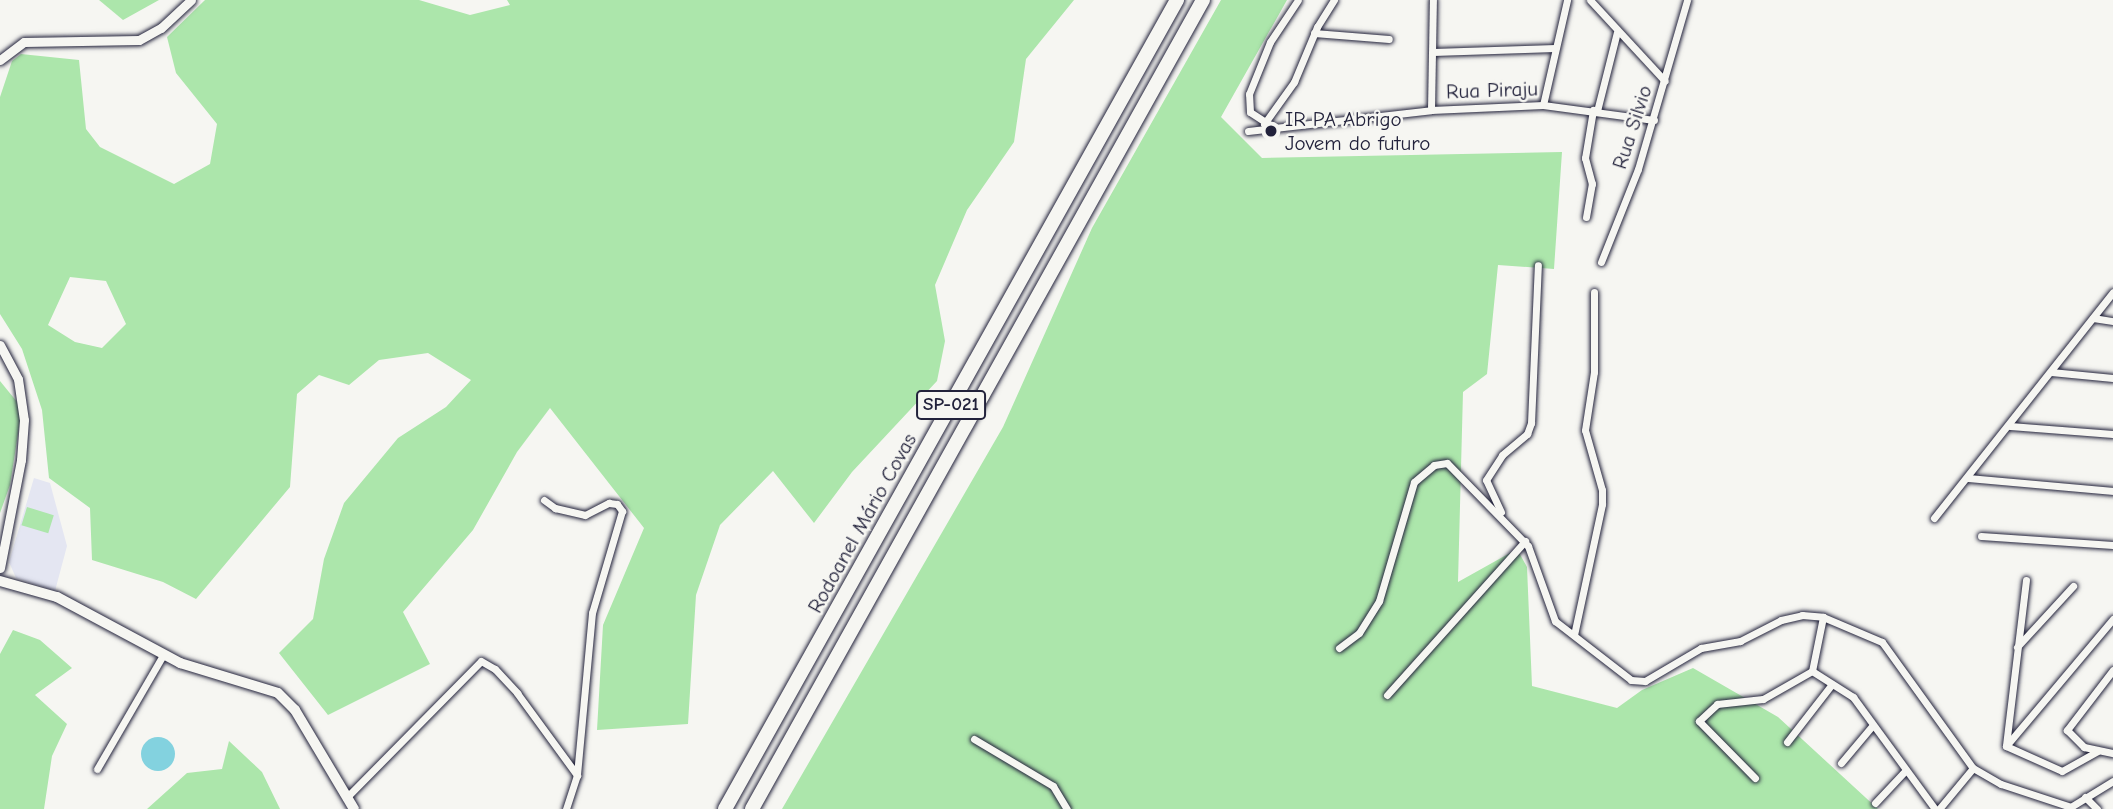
<!DOCTYPE html>
<html>
<head>
<meta charset="utf-8">
<style>
	body { margin:0 }
	#map { position:relative; width:2113px; height:809px; overflow:hidden; background:#f6f6f2; font-family:"Comic Neue",sans-serif }
	div>[style] { position:absolute }
	.built>* { inset:0; background:#e4e6f2 }
	.green>* { inset:0; background:#ace6ab; transform-origin:0 0 }
	.water>* { inset:0; background:#83d2df }
	.round { border-radius:50% }
	.roads { filter:drop-shadow(0 0 2px #22223b) drop-shadow(0 0 2px #22223b) }
	.minor>* { height:7px; margin:-3.5px; padding:0 3.5px; transform-origin:3.5px; border-radius:3.5px; background:#f6f6f2 }
	.tertiary>* { height:9px; margin:-4.5px; padding:0 4.5px; transform-origin:4.5px; border-radius:4.5px; background:#f6f6f2 }
	.secondary>* { height:10px; margin:-5px; padding:0 5px; transform-origin:5px; border-radius:5px; background:#f6f6f2 }
	.motorway>* { height:14px; margin:-7px; padding:0 7px; transform-origin:7px; border-radius:7px; background:#f6f6f2 }
	.dots>* { width:19px; height:19px; translate:-50% -50%; box-sizing:border-box; border:4px solid #f6f6f2; border-radius:50% }
	span { translate:-50% -50%; white-space:nowrap; text-align:center; line-height:1.15; -webkit-text-stroke:5px #f6f6f2; paint-order:stroke }
	.shield-label span { padding:2px 5px; background:#f6f6f2; border:2px solid; border-radius:5px; -webkit-text-stroke-width:0 }
	.shield-label { font-size:19px; color:#22223b; font-weight:700 }
	.street-label { font-size:21px; color:#22223b }
	.poi-label { font-size:21px; color:#22223b }
	.left { translate:0 -50%; text-align:left }
</style>
</head>
<body>
<div id="map">
	<div class="built">
		<i style="clip-path:polygon(34px 478px,50px 483px,67px 546px,55px 591px,16px 578px,9px 562px)"></i>
	</div>
	<div class="green">
		<i style="clip-path:polygon(99px 0,159px 0,123px 20px)"></i>
		<i style="clip-path:polygon(evenodd,205px 0,419px 0,470px 15px,510px 5px,507px 0,1074px 0,1026px 59px,1014px 142px,967px 210px,935px 285px,945px 341px,937px 381px,852px 472px,814px 523px,773px 471px,720px 525px,696px 595px,688px 724px,597px 730px,603px 625px,644px 528px,550px 408px,517px 452px,473px 530px,403px 612px,430px 664px,328px 715px,279px 653px,313px 619px,324px 559px,344px 503px,398px 438px,446px 407px,471px 380px,428px 353px,379px 360px,349px 385px,319px 375px,297px 394px,290px 487px,196px 599px,163px 582px,92px 560px,90px 508px,49px 478px,42px 410px,22px 349px,0 314px,0 97px,12px 61px,21px 54px,79px 60px,86px 129px,100px 147px,174px 184px,210px 164px,217px 124px,176px 73px,167px 37px,205px 0,70px 277px,106px 281px,126px 324px,102px 348px,75px 342px,48px 325px,70px 277px)"></i>
		<i style="clip-path:polygon(1221px 0,1287px 0,1221px 117px,1262px 158px,1562px 152px,1554px 269px,1498px 265px,1487px 374px,1463px 392px,1458px 582px,1517px 549px,1527px 567px,1532px 686px,1617px 708px,1642px 690px,1693px 668px,1778px 717px,1878px 809px,782px 809px,1003px 427px,1092px 228px)"></i>
		<i style="clip-path:polygon(0 381px,22px 408px,10px 485px,0 513px)"></i>
		<i style="left:27px;top:507px;width:28px;height:19px;rotate:17deg"></i>
		<i style="clip-path:polygon(13px 630px,40px 640px,72px 668px,35px 695px,67px 724px,52px 756px,44px 809px,0 809px,0 654px)"></i>
		<i style="clip-path:polygon(229px 741px,262px 772px,280px 809px,147px 809px,187px 773px,222px 769px)"></i>
	</div>
	<div class="water">
		<i class="round" style="left:141px;top:737px;width:34px;height:34px"></i>
	</div>
	<div class="roads">
		<div class="minor">
			<i style="left:1590px;top:0;width:110px;rotate:47.2deg"></i>
			<i style="left:1314px;top:33px;width:75px;rotate:4.6deg"></i>
			<i style="left:1433px;top:52px;width:122px;rotate:-1.9deg"></i>
			<i style="left:1543px;top:105px;width:108px;rotate:-77.1deg"></i>
			<i style="left:1431px;top:110px;width:110px;rotate:-89deg"></i>
			<i style="left:1597px;top:111px;width:81px;rotate:-75.8deg"></i>
			<i style="left:1264px;top:124px;width:52px;rotate:-54.5deg"></i>
			<i style="left:1294px;top:82px;width:60px;rotate:-67.3deg"></i>
			<i style="left:1317px;top:27px;width:32px;rotate:-58deg"></i>
			<i style="left:1273px;top:127px;width:27px;rotate:-147deg"></i>
			<i style="left:1250px;top:112px;width:18px;rotate:-93deg"></i>
			<i style="left:1249px;top:94px;width:56px;rotate:-68deg"></i>
			<i style="left:1270px;top:42px;width:50px;rotate:-56.3deg"></i>
			<i style="left:1248px;top:131px;width:184px;rotate:-6.5deg"></i>
			<i style="left:1431px;top:110px;width:112px;rotate:-2.6deg"></i>
			<i style="left:1543px;top:105px;width:112px;rotate:7.7deg"></i>
			<i style="left:1586px;top:217px;width:34px;rotate:-80deg"></i>
			<i style="left:1592px;top:184px;width:27px;rotate:-105deg"></i>
			<i style="left:1585px;top:158px;width:49px;rotate:-80.5deg"></i>
			<i style="left:1601px;top:262px;width:100px;rotate:-68.3deg"></i>
			<i style="left:1638px;top:169px;width:176px;rotate:-73.8deg"></i>
			<i style="left:2093px;top:318px;width:20px;rotate:9deg"></i>
			<i style="left:2051px;top:372px;width:62px;rotate:5.5deg"></i>
			<i style="left:2010px;top:426px;width:103px;rotate:4.4deg"></i>
			<i style="left:1968px;top:478px;width:146px;rotate:5.1deg"></i>
			<i style="left:544px;top:500px;width:14px;rotate:36deg"></i>
			<i style="left:555px;top:508px;width:31px;rotate:13deg"></i>
			<i style="left:585px;top:515px;width:27px;rotate:-27deg"></i>
			<i style="left:609px;top:503px;width:8px;rotate:7deg"></i>
			<i style="left:617px;top:504px;width:9px;rotate:54deg"></i>
			<i style="left:622px;top:511px;width:106px;rotate:106.4deg"></i>
			<i style="left:592px;top:613px;width:163px;rotate:95.3deg"></i>
			<i style="left:1501px;top:512px;width:35px;rotate:-115deg"></i>
			<i style="left:1486px;top:480px;width:30px;rotate:-57deg"></i>
			<i style="left:1502px;top:455px;width:33px;rotate:-40deg"></i>
			<i style="left:1527px;top:434px;width:12px;rotate:-70deg"></i>
			<i style="left:1531px;top:423px;width:158px;rotate:-87.5deg"></i>
			<i style="left:1934px;top:518px;width:288px;rotate:-51.6deg"></i>
			<i style="left:1981px;top:536px;width:132px;rotate:3.9deg"></i>
			<i style="left:2026px;top:580px;width:167px;rotate:96.9deg"></i>
			<i style="left:2006px;top:746px;width:166px;rotate:-49.9deg"></i>
			<i style="left:1823px;top:617px;width:55px;rotate:101.5deg"></i>
			<i style="left:1812px;top:671px;width:49px;rotate:32.4deg"></i>
			<i style="left:1853px;top:697px;width:139px;rotate:53.8deg"></i>
			<i style="left:1574px;top:635px;width:134px;rotate:-77.9deg"></i>
			<i style="left:1602px;top:504px;width:14px;rotate:-90deg"></i>
			<i style="left:1602px;top:490px;width:62px;rotate:-105.8deg"></i>
			<i style="left:1585px;top:430px;width:59px;rotate:-81.2deg"></i>
			<i style="left:1594px;top:372px;width:80px;rotate:-90deg"></i>
			<i style="left:2017px;top:647px;width:83px;rotate:-47.4deg"></i>
			<i style="left:1339px;top:648px;width:25px;rotate:-37deg"></i>
			<i style="left:1359px;top:633px;width:38px;rotate:-58deg"></i>
			<i style="left:1379px;top:601px;width:124px;rotate:-73.6deg"></i>
			<i style="left:1414px;top:482px;width:26px;rotate:-40deg"></i>
			<i style="left:1434px;top:465px;width:13px;rotate:-9deg"></i>
			<i style="left:1447px;top:463px;width:116px;rotate:45.7deg"></i>
			<i style="left:1528px;top:546px;width:80px;rotate:70.2deg"></i>
			<i style="left:1555px;top:621px;width:96px;rotate:37.8deg"></i>
			<i style="left:1631px;top:680px;width:14px;rotate:4deg"></i>
			<i style="left:1645px;top:681px;width:65px;rotate:-30.5deg"></i>
			<i style="left:1701px;top:648px;width:40px;rotate:-10deg"></i>
			<i style="left:1740px;top:641px;width:46px;rotate:-27.1deg"></i>
			<i style="left:1781px;top:620px;width:22px;rotate:-13deg"></i>
			<i style="left:1802px;top:615px;width:21px;rotate:5deg"></i>
			<i style="left:1823px;top:617px;width:64px;rotate:23deg"></i>
			<i style="left:1882px;top:642px;width:155px;rotate:54.2deg"></i>
			<i style="left:1973px;top:768px;width:32px;rotate:30deg"></i>
			<i style="left:2001px;top:784px;width:74px;rotate:18.2deg"></i>
			<i style="left:2113px;top:670px;width:76px;rotate:127.5deg"></i>
			<i style="left:2067px;top:730px;width:24px;rotate:45deg"></i>
			<i style="left:2084px;top:747px;width:30px;rotate:12deg"></i>
			<i style="left:1387px;top:695px;width:207px;rotate:-48.1deg"></i>
			<i style="left:974px;top:739px;width:92px;rotate:30.7deg"></i>
			<i style="left:1053px;top:786px;width:27px;rotate:59deg"></i>
			<i style="left:1787px;top:742px;width:73px;rotate:-52.2deg"></i>
			<i style="left:2006px;top:746px;width:61px;rotate:24.1deg"></i>
			<i style="left:2062px;top:771px;width:41px;rotate:-29.1deg"></i>
			<i style="left:1841px;top:763px;width:48px;rotate:-50deg"></i>
			<i style="left:97px;top:769px;width:132px;rotate:-59.9deg"></i>
			<i style="left:1755px;top:778px;width:80px;rotate:-134.5deg"></i>
			<i style="left:1699px;top:721px;width:25px;rotate:-43deg"></i>
			<i style="left:1717px;top:704px;width:46px;rotate:-6.2deg"></i>
			<i style="left:1763px;top:699px;width:56px;rotate:-29.7deg"></i>
			<i style="left:2085px;top:797px;width:17px;rotate:45deg"></i>
			<i style="left:346px;top:798px;width:192px;rotate:-45.4deg"></i>
			<i style="left:481px;top:661px;width:16px;rotate:30deg"></i>
			<i style="left:495px;top:669px;width:33px;rotate:47deg"></i>
			<i style="left:517px;top:693px;width:102px;rotate:53.8deg"></i>
			<i style="left:577px;top:775px;width:36px;rotate:108deg"></i>
			<i style="left:1875px;top:803px;width:44px;rotate:-46.8deg"></i>
			<i style="left:2069px;top:808px;width:52px;rotate:-31.5deg"></i>
			<i style="left:1939px;top:809px;width:53px;rotate:-50.3deg"></i>
		</div>
		<div class="tertiary">
			<i style="left:0;top:60px;width:30px;rotate:-37deg"></i>
			<i style="left:24px;top:42px;width:115px;rotate:-1deg"></i>
			<i style="left:139px;top:40px;width:25px;rotate:-29deg"></i>
			<i style="left:161px;top:28px;width:41px;rotate:-43deg"></i>
			<i style="left:0;top:345px;width:38px;rotate:62deg"></i>
			<i style="left:18px;top:379px;width:41px;rotate:81.7deg"></i>
			<i style="left:24px;top:420px;width:40px;rotate:94.3deg"></i>
			<i style="left:21px;top:460px;width:110px;rotate:101deg"></i>
		</div>
		<div class="secondary">
			<i style="left:0;top:581px;width:59px;rotate:15.7deg"></i>
			<i style="left:57px;top:597px;width:140px;rotate:28.2deg"></i>
			<i style="left:180px;top:663px;width:102px;rotate:17deg"></i>
			<i style="left:278px;top:693px;width:24px;rotate:45deg"></i>
			<i style="left:295px;top:710px;width:115px;rotate:59.2deg"></i>
		</div>
		<div class="motorway">
			<i style="left:725px;top:809px;width:927px;rotate:-60.81deg"></i>
			<i style="left:752px;top:809px;width:926px;rotate:-60.86deg"></i>
		</div>
	</div>
	<div class="dots">
		<i style="left:1271px;top:131px;background:#22223b"></i>
	</div>
	<div class="shield-label">
		<span style="left:951px;top:405px">SP-021</span>
	</div>
	<div class="street-label">
		<span style="left:1492px;top:90px;rotate:-2deg">Rua Piraju</span>
		<span style="left:1632px;top:127px;rotate:-72deg">Rua Silvio</span>
		<span style="left:862px;top:523px;rotate:-61deg">Rodoanel Mário Covas</span>
	</div>
	<div class="poi-label">
		<span class="left" style="left:1285px;top:131px">IR PA Abrigo<br>Jovem do futuro</span>
	</div>
</div>
</body>
</html>
